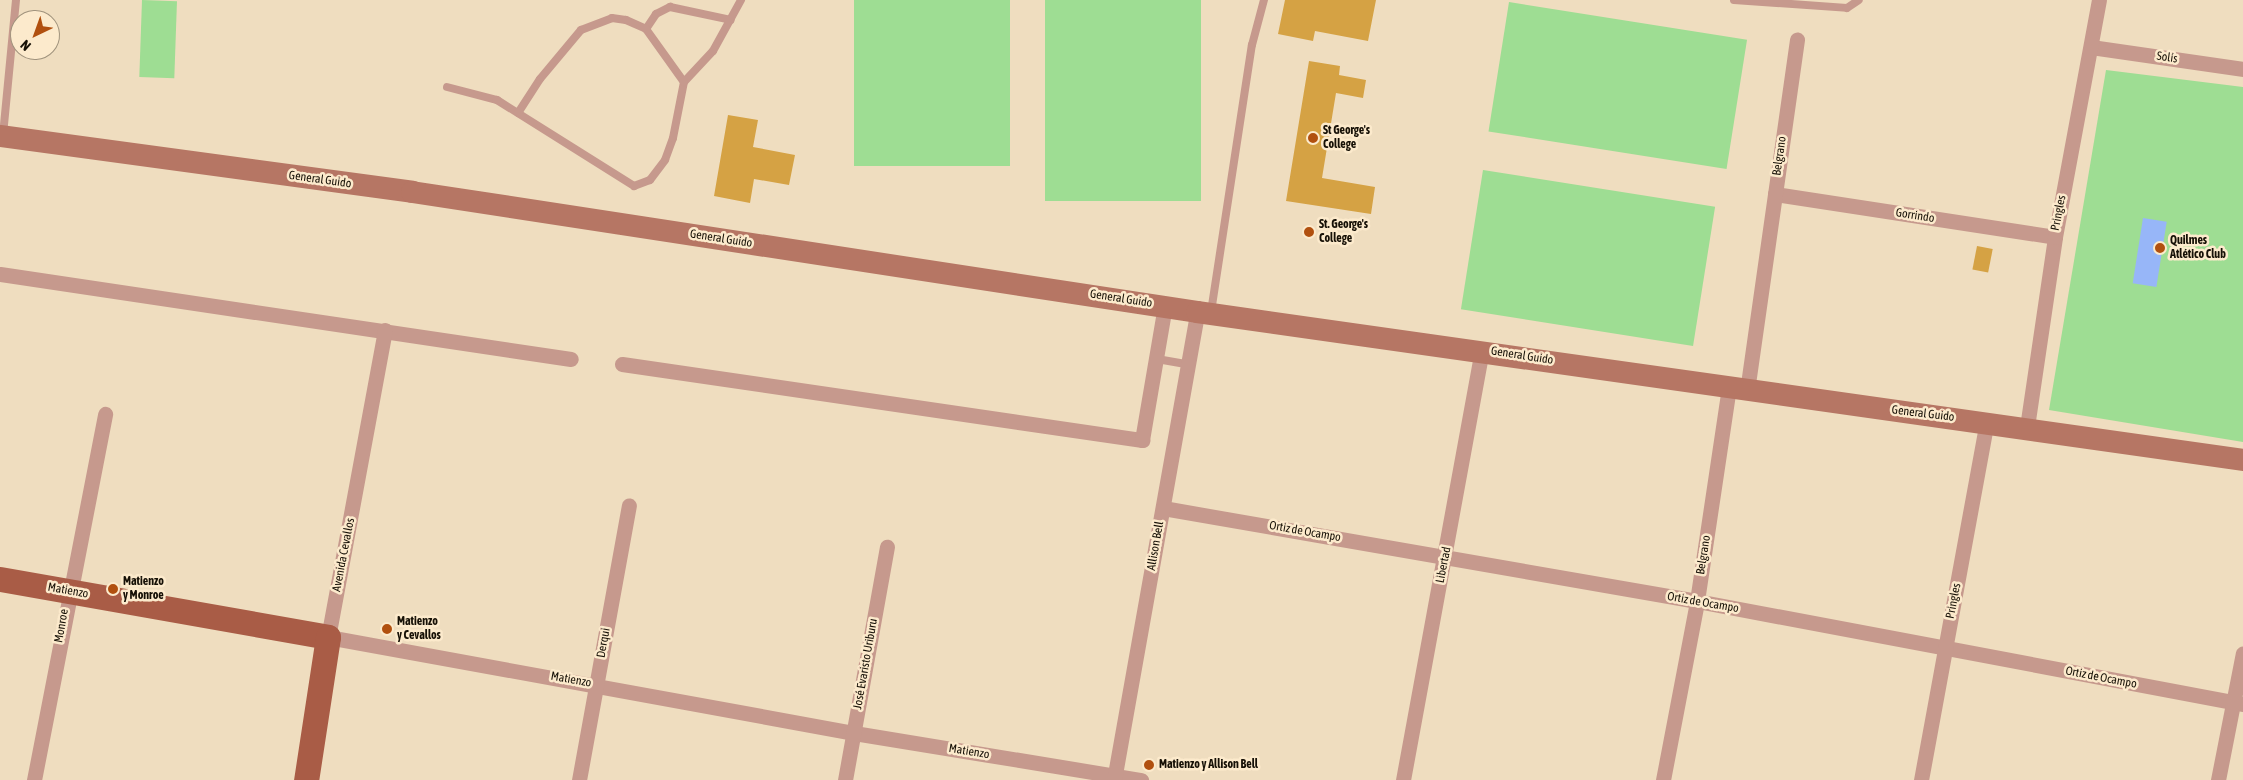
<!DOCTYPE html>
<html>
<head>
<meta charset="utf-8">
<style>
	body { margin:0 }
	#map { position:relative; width:2243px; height:780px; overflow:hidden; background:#efddbf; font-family:"Asap Condensed",sans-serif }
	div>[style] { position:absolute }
	.green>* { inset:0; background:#9edd93; transform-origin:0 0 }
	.water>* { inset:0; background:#97b6f8; transform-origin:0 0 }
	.building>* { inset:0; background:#d5a244; transform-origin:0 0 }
	.service>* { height:8px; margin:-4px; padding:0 4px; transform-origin:4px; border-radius:4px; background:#c6998d }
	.minor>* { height:15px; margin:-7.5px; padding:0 7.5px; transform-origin:7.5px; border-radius:7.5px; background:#c6998d }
	.secondary>* { height:22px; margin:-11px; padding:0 11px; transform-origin:11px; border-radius:11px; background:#b67664 }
	.primary>* { height:25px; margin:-12.5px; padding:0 12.5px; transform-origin:12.5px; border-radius:12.5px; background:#a95c46 }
	.dots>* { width:14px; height:14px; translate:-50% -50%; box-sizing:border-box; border:2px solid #fceacc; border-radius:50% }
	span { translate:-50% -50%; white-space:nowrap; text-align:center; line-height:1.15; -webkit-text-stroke:5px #fceacc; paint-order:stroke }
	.street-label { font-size:12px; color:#161006 }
	.poi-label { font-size:12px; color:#161006; font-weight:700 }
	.left { translate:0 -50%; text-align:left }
	.north { position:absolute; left:10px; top:10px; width:50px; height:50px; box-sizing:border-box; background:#fceacc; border:1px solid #a0937d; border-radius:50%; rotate:222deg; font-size:14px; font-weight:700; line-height:20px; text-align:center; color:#161006 }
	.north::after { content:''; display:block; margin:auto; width:18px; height:22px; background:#b1500f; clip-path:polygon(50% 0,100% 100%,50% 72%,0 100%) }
</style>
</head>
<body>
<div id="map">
	<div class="green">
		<i style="left:142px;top:0;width:35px;height:77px;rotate:2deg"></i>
		<i style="left:854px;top:0;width:156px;height:166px"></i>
		<i style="left:1045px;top:0;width:156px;height:201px"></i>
		<i style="left:1509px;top:2px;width:241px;height:131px;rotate:9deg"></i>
		<i style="clip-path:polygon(2106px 70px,2243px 87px,2243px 442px,2049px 410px)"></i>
		<i style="left:1483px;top:170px;width:235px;height:141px;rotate:9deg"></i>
	</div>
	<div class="water">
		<i style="left:2143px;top:218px;width:24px;height:66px;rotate:9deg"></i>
	</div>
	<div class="building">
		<i style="clip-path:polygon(1285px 0,1376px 0,1368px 41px,1315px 31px,1313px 41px,1278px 34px)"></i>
		<i style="clip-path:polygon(1309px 61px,1340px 66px,1339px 75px,1366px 80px,1363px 98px,1336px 93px,1322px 178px,1375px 187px,1371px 214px,1286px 201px)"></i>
		<i style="clip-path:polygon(728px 115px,758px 120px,753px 147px,795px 155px,789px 185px,754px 179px,750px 203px,714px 196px)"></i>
		<i style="left:1977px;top:246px;width:16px;height:24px;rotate:11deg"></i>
	</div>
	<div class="service">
		<i style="left:1734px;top:0;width:113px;rotate:4deg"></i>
		<i style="left:1847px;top:8px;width:14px;rotate:-34deg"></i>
		<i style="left:646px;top:29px;width:18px;rotate:-56deg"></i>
		<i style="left:656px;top:14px;width:16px;rotate:-27deg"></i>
		<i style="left:670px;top:7px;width:62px;rotate:12deg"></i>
		<i style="left:447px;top:87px;width:52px;rotate:14.6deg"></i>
		<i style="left:497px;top:100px;width:162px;rotate:32.1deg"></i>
		<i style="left:634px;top:186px;width:17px;rotate:-21deg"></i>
		<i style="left:650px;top:180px;width:25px;rotate:-53deg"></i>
		<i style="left:665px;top:160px;width:23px;rotate:-70deg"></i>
		<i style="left:673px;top:138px;width:57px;rotate:-78.9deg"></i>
		<i style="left:684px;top:82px;width:42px;rotate:-46.9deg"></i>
		<i style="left:713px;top:51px;width:58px;rotate:-61.2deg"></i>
		<i style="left:518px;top:113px;width:40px;rotate:-57.1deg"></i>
		<i style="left:540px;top:79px;width:64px;rotate:-50.1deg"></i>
		<i style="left:581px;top:30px;width:33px;rotate:-21deg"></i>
		<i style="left:612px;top:18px;width:14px;rotate:8deg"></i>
		<i style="left:626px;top:20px;width:22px;rotate:24deg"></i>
		<i style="left:646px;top:29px;width:65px;rotate:54.4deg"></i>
		<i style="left:3px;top:135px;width:136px;rotate:-84.5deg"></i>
		<i style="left:1211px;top:312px;width:270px;rotate:-81.3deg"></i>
		<i style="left:1252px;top:45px;width:47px;rotate:-75.1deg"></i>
		<i style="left:1157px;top:359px;width:29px;rotate:10deg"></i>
	</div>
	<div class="minor">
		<i style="left:2091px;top:47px;width:154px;rotate:8.2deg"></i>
		<i style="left:1775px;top:194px;width:283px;rotate:8.7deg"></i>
		<i style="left:0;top:274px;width:577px;rotate:8.47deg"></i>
		<i style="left:385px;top:330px;width:312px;rotate:100.5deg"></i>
		<i style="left:328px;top:637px;width:535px;rotate:10.34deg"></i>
		<i style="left:854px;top:733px;width:291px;rotate:9.3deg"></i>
		<i style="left:622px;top:364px;width:526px;rotate:8.32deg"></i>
		<i style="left:1142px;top:440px;width:136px;rotate:-80.3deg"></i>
		<i style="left:1747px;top:391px;width:355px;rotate:-81.9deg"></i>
		<i style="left:2027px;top:427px;width:192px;rotate:-81.6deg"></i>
		<i style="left:2055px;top:237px;width:241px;rotate:-79.5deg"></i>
		<i style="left:1163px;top:508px;width:542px;rotate:9.88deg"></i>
		<i style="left:1697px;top:601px;width:556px;rotate:10.68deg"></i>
		<i style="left:34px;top:780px;width:373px;rotate:-79deg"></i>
		<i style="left:579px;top:780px;width:279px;rotate:-79.7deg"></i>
		<i style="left:845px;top:780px;width:237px;rotate:-79.8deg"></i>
		<i style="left:1114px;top:780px;width:475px;rotate:-79.9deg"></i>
		<i style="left:1403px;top:780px;width:437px;rotate:-79.6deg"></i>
		<i style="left:1663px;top:780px;width:182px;rotate:-79.2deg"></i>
		<i style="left:1697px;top:601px;width:215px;rotate:-81.5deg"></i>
		<i style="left:1921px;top:780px;width:364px;rotate:-79.6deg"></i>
		<i style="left:2218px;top:780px;width:129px;rotate:-78.9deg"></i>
	</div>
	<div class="secondary">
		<i style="left:0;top:136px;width:416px;rotate:7.7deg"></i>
		<i style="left:412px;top:192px;width:794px;rotate:8.69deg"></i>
		<i style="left:1197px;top:312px;width:1056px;rotate:8.05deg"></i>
	</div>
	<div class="primary">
		<i style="left:0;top:579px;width:333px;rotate:10deg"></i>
		<i style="left:328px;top:637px;width:145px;rotate:98.7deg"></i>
	</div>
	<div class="dots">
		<i style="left:1313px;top:138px;background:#b1500f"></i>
		<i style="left:1309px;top:232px;background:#b1500f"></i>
		<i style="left:2160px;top:248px;background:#b1500f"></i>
		<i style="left:113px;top:589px;background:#b1500f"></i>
		<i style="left:387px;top:629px;background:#b1500f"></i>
		<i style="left:1149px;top:765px;background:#b1500f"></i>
	</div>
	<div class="street-label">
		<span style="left:2167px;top:58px;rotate:8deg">Solís</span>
		<span style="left:1780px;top:156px;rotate:-82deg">Belgrano</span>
		<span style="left:320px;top:180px;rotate:8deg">General Guido</span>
		<span style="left:2059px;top:213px;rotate:-79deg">Pringles</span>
		<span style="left:1915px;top:216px;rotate:9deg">Gorrindo</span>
		<span style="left:721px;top:239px;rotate:9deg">General Guido</span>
		<span style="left:1121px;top:299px;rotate:9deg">General Guido</span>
		<span style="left:1522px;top:356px;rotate:9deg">General Guido</span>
		<span style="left:1923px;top:414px;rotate:7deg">General Guido</span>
		<span style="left:1305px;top:532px;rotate:10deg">Ortiz de Ocampo</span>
		<span style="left:1156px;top:546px;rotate:-80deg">Allison Bell</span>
		<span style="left:344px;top:555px;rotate:-79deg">Avenida Cevallos</span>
		<span style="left:1704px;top:555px;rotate:-81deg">Belgrano</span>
		<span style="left:1444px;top:565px;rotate:-79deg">Libertad</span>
		<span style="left:68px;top:591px;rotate:10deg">Matienzo</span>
		<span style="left:1954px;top:601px;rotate:-79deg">Pringles</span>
		<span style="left:1703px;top:603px;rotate:10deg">Ortiz de Ocampo</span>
		<span style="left:62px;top:626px;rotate:-80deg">Monroe</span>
		<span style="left:604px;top:643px;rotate:-80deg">Derqui</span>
		<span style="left:866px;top:664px;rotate:-80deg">José Evaristo Uriburu</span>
		<span style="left:2101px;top:678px;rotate:11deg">Ortiz de Ocampo</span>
		<span style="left:571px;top:680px;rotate:10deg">Matienzo</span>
		<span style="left:969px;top:752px;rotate:9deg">Matienzo</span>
	</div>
	<div class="poi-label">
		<span class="left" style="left:1323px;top:138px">St George's<br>College</span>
		<span class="left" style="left:1319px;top:232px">St. George's<br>College</span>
		<span class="left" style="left:2170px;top:248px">Quilmes<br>Atlético Club</span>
		<span class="left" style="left:123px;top:589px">Matienzo<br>y Monroe</span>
		<span class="left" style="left:397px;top:629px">Matienzo<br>y Cevallos</span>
		<span class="left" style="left:1159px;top:765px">Matienzo y Allison Bell</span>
	</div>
	<div class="north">N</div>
</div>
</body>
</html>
